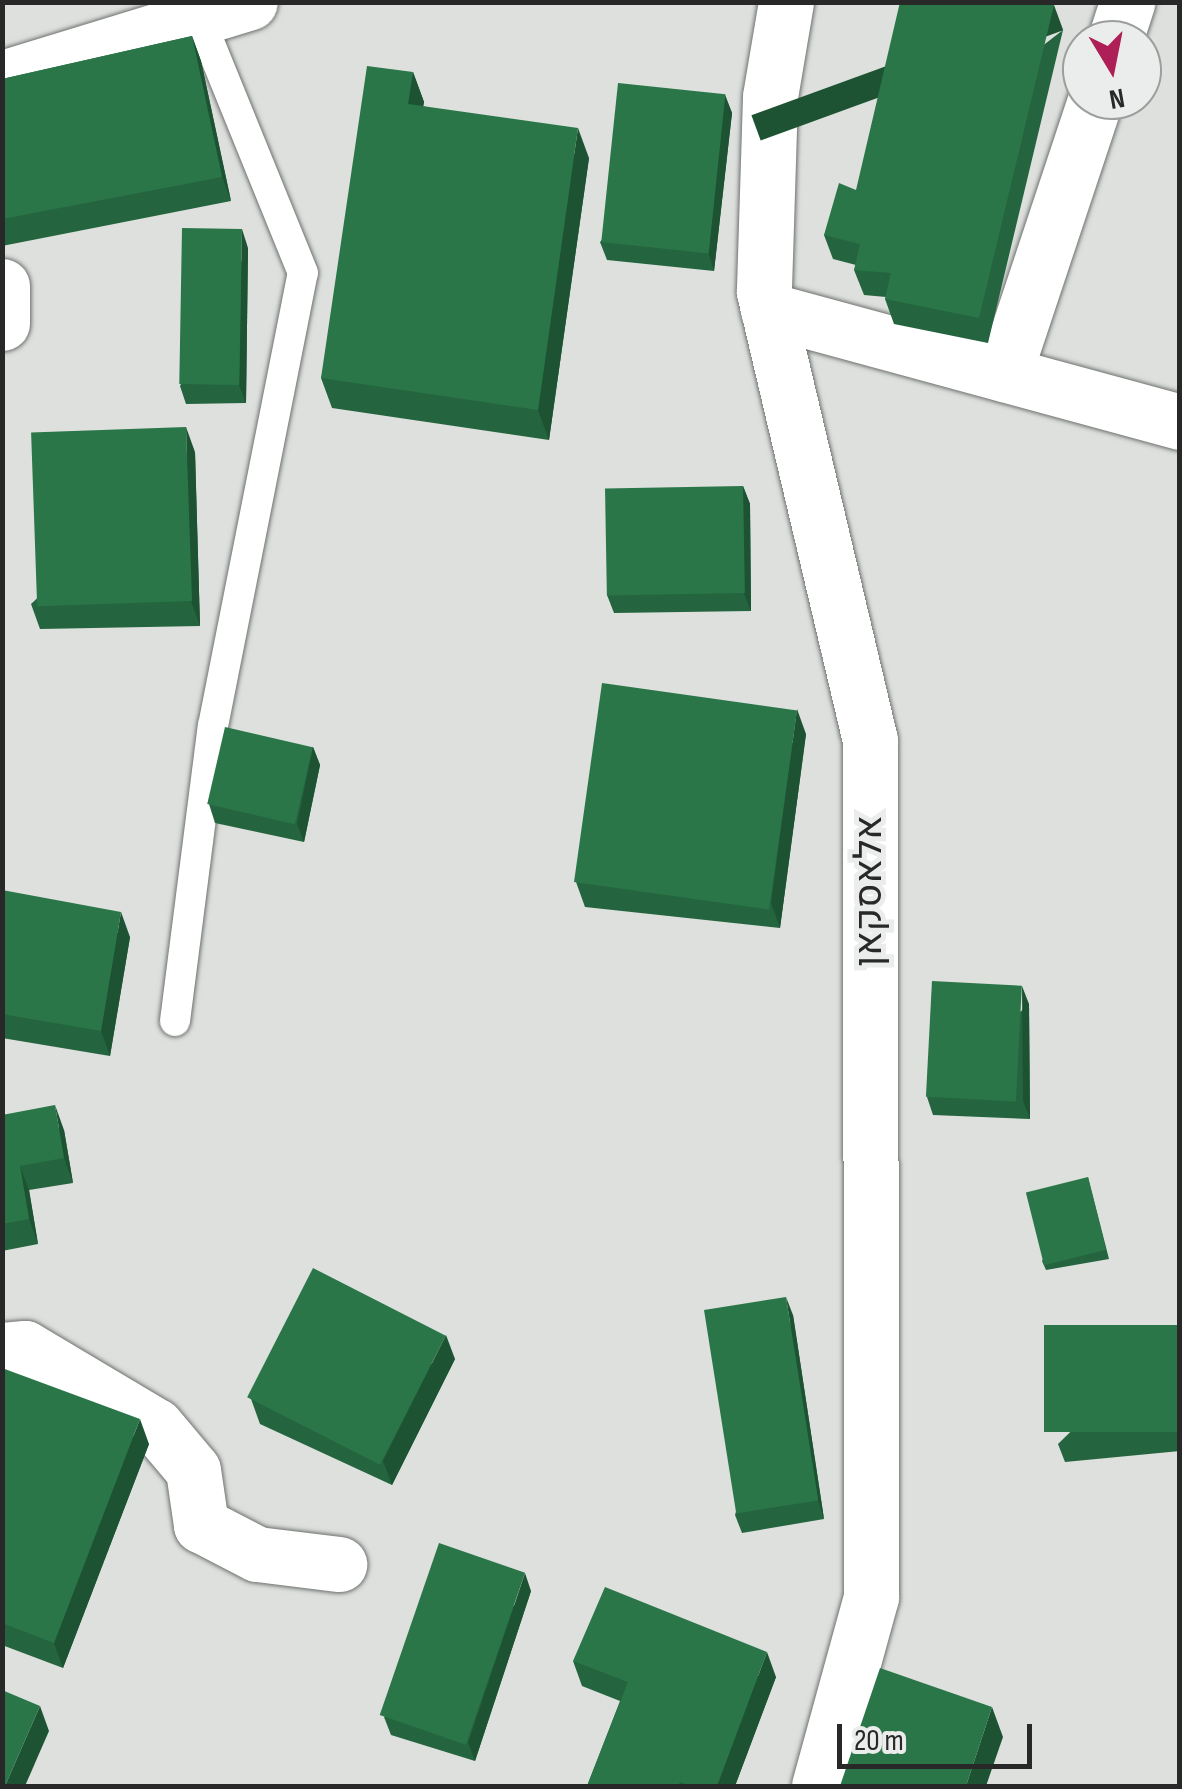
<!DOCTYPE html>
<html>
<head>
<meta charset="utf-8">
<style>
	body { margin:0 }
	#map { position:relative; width:1182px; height:1789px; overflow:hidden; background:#dde0dd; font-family:"Sofia Sans Condensed",Heebo,sans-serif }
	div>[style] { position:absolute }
	.roads { filter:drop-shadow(0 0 2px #6e716e) drop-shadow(0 0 2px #6e716e) }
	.lane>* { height:30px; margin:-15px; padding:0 15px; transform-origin:15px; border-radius:15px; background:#fff }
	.street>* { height:55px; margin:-27.5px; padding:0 27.5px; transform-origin:27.5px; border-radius:27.5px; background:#fff }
	.secondary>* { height:55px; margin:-27.5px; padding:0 27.5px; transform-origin:27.5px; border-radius:27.5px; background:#fff }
	.wall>* { inset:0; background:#24653f }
	.shaded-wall>* { inset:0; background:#1d5333; transform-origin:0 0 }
	.building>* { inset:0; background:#2a7649; transform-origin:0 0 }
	span { translate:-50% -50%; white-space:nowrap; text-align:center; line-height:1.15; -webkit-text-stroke:10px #eaedeb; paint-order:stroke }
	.street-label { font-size:38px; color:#272827 }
	.frame { position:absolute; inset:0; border:5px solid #272827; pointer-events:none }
	.north { position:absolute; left:1062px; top:20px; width:100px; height:100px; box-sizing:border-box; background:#eaedeb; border:2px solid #9c9e9d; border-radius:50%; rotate:170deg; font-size:28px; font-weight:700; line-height:40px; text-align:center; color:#272827 }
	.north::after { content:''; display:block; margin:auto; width:35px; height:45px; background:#ae1f57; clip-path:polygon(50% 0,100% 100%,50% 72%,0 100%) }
	.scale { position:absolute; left:837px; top:1724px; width:195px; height:45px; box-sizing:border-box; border:5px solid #272827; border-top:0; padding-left:12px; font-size:30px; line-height:35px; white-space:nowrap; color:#272827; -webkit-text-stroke:8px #eaedeb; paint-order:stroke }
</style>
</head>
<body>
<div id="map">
	<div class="roads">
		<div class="lane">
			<i style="left:175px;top:1021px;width:297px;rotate:-82.7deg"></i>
			<i style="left:213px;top:726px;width:462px;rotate:-78.8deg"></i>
			<i style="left:303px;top:273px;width:274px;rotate:-112.1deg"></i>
		</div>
		<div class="street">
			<i style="left:786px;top:2px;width:96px;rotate:99.6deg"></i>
			<i style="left:770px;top:97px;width:195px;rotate:91.8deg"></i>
			<i style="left:764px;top:292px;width:460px;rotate:76.7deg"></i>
			<i style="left:870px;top:740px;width:857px;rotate:89.93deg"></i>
			<i style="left:871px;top:1597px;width:196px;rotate:105.4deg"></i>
			<i style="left:1115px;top:40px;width:40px;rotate:-72deg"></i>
			<i style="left:2px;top:286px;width:37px;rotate:90deg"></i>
			<i style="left:768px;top:310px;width:427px;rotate:15.2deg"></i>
			<i style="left:1004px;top:374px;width:289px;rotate:-71.6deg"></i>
			<i style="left:2px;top:1350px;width:23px;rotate:-5deg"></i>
			<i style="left:25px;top:1348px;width:152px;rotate:30.8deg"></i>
			<i style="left:156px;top:1426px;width:57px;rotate:49.9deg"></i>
			<i style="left:193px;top:1470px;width:56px;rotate:81.7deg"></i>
			<i style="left:201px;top:1525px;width:63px;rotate:27.4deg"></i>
			<i style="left:257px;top:1554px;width:83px;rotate:7deg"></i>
		</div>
		<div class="secondary">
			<i style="left:2px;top:78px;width:259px;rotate:-17deg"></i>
		</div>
	</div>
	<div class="wall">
		<i style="clip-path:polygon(1063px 30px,988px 343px,894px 324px,885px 299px,886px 297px,864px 295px,854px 270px,856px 265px,833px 259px,824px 235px,856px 190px)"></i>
		<i style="clip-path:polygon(192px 36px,201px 61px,231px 201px,2px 246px,2px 79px)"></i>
		<i style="clip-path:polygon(413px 72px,424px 102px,423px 106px,589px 158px,549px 440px,332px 408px,321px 378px)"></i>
		<i style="clip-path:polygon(725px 95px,732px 113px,714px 271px,607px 260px,600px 242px)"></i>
		<i style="clip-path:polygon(248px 248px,246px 403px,186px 404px,180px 386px)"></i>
		<i style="clip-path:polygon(195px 452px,200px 626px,40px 629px,31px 604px)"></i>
		<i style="clip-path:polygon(743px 486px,750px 504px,751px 611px,614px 613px,607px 595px)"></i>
		<i style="clip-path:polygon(806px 734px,780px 928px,585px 907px,576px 882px)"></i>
		<i style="clip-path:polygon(313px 747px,320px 765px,304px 842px,215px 823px,209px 804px)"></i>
		<i style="clip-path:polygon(2px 890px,130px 937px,110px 1056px,2px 1038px)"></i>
		<i style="clip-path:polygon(1029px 1004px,1030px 1119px,933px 1115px,927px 1097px)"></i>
		<i style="clip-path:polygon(2px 1115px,64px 1130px,73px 1183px,29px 1190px,38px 1244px,2px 1251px)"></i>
		<i style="clip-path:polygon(1088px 1177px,1109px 1259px,1046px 1270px,1042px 1261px)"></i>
		<i style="clip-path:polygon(793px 1315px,824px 1519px,742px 1533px,735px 1515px)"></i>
		<i style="clip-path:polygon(1180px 1325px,1180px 1451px,1065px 1462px,1058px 1444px)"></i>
		<i style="clip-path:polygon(455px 1359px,392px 1485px,260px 1424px,251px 1399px)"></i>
		<i style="clip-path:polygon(2px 1368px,149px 1444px,63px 1668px,2px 1645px)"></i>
		<i style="clip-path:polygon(531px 1591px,475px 1761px,391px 1735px,384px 1717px)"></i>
		<i style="clip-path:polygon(573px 1661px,776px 1677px,735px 1786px,587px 1786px,620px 1701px,582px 1686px)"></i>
	</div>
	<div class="shaded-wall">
		<i style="left:1054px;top:5px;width:27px;height:322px;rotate:70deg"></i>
		<i style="clip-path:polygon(192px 36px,201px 61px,231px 201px,222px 177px)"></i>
		<i style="clip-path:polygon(413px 72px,424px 102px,419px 133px,408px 104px)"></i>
		<i style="clip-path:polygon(725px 95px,732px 113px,714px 271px,708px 252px)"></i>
		<i style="clip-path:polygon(578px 128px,589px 158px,549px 440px,538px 410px)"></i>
		<i style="clip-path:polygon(242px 229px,248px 248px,246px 403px,239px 385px)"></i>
		<i style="clip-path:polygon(186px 427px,195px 452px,200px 626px,191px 601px)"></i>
		<i style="clip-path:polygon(743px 486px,750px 504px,751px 611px,744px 593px)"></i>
		<i style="clip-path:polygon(797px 709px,806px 734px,780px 928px,771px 903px)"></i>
		<i style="clip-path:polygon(313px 747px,320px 765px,304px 842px,297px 824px)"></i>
		<i style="clip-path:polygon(121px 912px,130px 937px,110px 1056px,101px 1031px)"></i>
		<i style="clip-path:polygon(1022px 986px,1029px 1004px,1030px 1119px,1023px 1101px)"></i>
		<i style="clip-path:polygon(55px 1105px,64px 1130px,73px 1183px,64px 1158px)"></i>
		<i style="clip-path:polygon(20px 1166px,29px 1190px,38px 1244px,29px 1219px)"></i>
		<i style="clip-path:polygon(786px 1297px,793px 1315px,824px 1519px,818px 1500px)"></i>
		<i style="clip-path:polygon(446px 1335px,455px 1359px,392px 1485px,383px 1461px)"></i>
		<i style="clip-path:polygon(140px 1419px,149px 1444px,63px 1668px,54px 1643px)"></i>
		<i style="clip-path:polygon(525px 1573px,531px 1591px,475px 1761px,468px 1743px)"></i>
		<i style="clip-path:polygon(767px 1652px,776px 1677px,735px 1786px,717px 1786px)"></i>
		<i style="clip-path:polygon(40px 1706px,49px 1731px,25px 1786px,5px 1786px)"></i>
		<i style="clip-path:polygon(992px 1707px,1003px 1737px,986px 1786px,966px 1786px)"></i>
	</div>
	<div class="building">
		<i style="clip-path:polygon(900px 2px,1044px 2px,1054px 5px,979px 318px,885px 299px,891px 273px,854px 270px,860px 244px,824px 235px,839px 183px,856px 190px)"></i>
		<i style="clip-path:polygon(192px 36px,222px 177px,2px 219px,2px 79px)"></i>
		<i style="clip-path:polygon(367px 66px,413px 72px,408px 104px,578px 128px,538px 410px,321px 378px)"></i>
		<i style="left:618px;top:83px;width:108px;height:160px;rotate:6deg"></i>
		<i style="left:242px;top:229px;width:156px;height:60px;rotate:91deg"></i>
		<i style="left:186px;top:427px;width:174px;height:155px;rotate:88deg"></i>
		<i style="left:743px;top:486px;width:107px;height:138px;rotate:89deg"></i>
		<i style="left:602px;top:683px;width:197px;height:201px;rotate:8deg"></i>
		<i style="left:225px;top:727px;width:90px;height:79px;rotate:13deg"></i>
		<i style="clip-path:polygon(2px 890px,121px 912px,101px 1031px,2px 1014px)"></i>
		<i style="left:932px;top:981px;width:90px;height:116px;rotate:3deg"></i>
		<i style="clip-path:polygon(55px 1105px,64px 1158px,20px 1166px,29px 1219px,2px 1224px,2px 1115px)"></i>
		<i style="left:1088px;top:1177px;width:75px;height:64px;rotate:76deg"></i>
		<i style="left:313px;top:1268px;width:149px;height:145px;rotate:27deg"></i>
		<i style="left:786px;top:1297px;width:206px;height:83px;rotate:81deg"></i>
		<i style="left:1180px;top:1325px;width:107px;height:136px;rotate:90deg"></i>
		<i style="clip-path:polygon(2px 1368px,140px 1419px,54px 1643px,2px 1623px)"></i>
		<i style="left:439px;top:1543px;width:91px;height:182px;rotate:19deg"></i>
		<i style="clip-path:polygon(605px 1587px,767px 1652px,717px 1786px,690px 1786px,680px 1782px,678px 1786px,587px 1786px,628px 1682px,573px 1661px)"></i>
		<i style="clip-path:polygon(880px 1668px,992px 1707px,966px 1786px,840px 1786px)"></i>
		<i style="clip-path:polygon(2px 1690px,40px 1706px,5px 1786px,2px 1786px)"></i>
	</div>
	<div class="street-label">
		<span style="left:870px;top:891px;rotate:-90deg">אלאסקאן</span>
	</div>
	<div class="frame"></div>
	<div class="north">N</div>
	<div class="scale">20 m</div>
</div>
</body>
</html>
